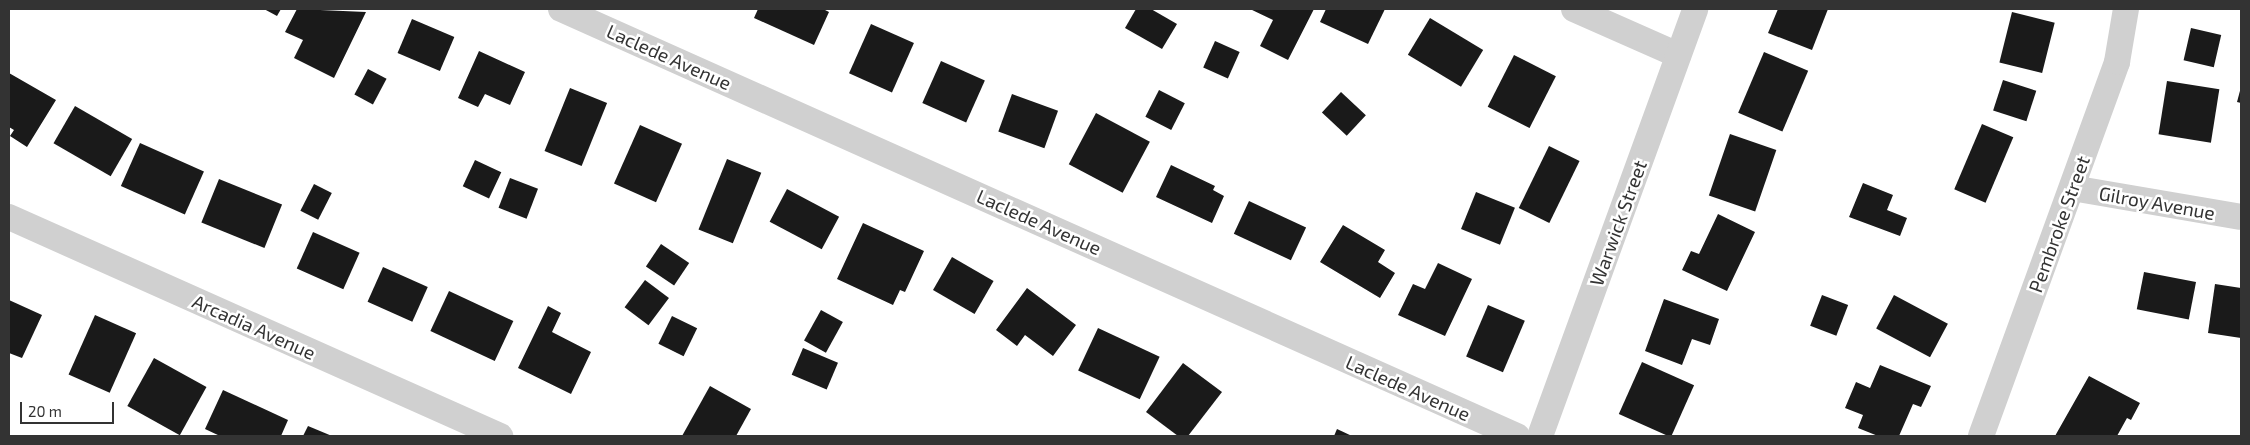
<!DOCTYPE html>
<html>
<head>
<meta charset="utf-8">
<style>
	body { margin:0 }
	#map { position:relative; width:2250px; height:445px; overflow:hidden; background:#fff; font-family:"Exo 2",sans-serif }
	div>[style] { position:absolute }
	.building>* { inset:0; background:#1a1a1a; transform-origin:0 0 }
	.minor>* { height:26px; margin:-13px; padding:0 13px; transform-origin:13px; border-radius:13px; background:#d0d0d0 }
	span { translate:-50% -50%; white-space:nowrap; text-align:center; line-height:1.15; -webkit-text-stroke:5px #fff; paint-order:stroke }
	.street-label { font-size:19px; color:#333 }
	.frame { position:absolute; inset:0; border:10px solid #333; pointer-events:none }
	.scale { position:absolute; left:20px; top:402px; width:94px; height:22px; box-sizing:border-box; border:2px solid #333; border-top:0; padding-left:6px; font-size:15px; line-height:18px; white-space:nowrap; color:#333; -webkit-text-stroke:4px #fff; paint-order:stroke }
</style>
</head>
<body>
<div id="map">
	<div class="building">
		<i style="clip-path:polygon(264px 9px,281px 9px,277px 16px)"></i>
		<i style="clip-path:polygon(297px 9px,366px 12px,334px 78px,294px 58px,303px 40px,285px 32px)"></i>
		<i style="clip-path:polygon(758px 9px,823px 9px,829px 12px,814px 45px,754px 18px)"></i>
		<i style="clip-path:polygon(1136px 9px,1151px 9px,1177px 24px,1162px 49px,1125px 28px)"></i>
		<i style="clip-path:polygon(1250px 9px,1314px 9px,1288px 60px,1260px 46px,1273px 20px)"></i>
		<i style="clip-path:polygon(1326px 9px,1385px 9px,1368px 44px,1320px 22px)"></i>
		<i style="clip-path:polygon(1778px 9px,1828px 9px,1812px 50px,1768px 33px)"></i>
		<i style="left:2012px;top:12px;width:44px;height:52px;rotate:14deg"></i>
		<i style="left:1430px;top:18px;width:62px;height:43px;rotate:31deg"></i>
		<i style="left:412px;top:19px;width:46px;height:37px;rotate:23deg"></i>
		<i style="left:871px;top:24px;width:47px;height:54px;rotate:24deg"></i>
		<i style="left:2191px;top:28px;width:31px;height:33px;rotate:13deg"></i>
		<i style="left:1215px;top:41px;width:27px;height:29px;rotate:24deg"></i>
		<i style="clip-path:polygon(479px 51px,525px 72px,510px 105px,485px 94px,478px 107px,458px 98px)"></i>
		<i style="left:1764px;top:52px;width:48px;height:66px;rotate:23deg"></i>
		<i style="left:1514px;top:55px;width:47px;height:58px;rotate:27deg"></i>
		<i style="left:941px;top:61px;width:48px;height:46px;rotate:24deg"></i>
		<i style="left:368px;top:69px;width:21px;height:29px;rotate:28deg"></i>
		<i style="clip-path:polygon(9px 73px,56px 100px,27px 147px,10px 136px,14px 130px,9px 127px)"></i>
		<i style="left:2003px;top:80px;width:35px;height:32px;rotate:18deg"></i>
		<i style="left:2167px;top:81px;width:53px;height:54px;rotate:9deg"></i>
		<i style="clip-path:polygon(2241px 87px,2241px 103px,2237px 102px)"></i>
		<i style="left:570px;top:88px;width:40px;height:68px;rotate:22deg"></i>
		<i style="left:1159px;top:90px;width:29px;height:30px;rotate:27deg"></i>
		<i style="left:1341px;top:92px;width:34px;height:28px;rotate:43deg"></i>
		<i style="left:1012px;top:94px;width:49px;height:40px;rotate:20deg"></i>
		<i style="left:75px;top:106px;width:66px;height:43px;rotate:30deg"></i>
		<i style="left:1096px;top:113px;width:61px;height:58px;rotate:28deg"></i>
		<i style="left:1982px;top:124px;width:34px;height:71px;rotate:23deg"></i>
		<i style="left:640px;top:125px;width:46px;height:64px;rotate:24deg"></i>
		<i style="left:1730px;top:134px;width:49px;height:65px;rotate:19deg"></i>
		<i style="left:140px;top:143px;width:70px;height:47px;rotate:24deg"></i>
		<i style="left:1549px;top:146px;width:34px;height:69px;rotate:26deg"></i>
		<i style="left:727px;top:159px;width:37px;height:76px;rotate:22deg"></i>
		<i style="left:475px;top:160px;width:29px;height:29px;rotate:25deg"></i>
		<i style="clip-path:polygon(1171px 165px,1215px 186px,1213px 190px,1224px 196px,1212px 223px,1156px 197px)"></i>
		<i style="left:510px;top:178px;width:30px;height:32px;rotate:21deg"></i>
		<i style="left:219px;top:179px;width:68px;height:47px;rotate:22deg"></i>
		<i style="clip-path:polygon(1863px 183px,1893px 195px,1887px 210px,1907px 218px,1900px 236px,1849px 217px)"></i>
		<i style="left:314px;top:184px;width:20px;height:30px;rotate:27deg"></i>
		<i style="left:787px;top:189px;width:59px;height:37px;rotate:28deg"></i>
		<i style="left:1476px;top:192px;width:42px;height:40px;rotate:22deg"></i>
		<i style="left:1249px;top:201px;width:63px;height:36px;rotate:25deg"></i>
		<i style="clip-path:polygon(1718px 214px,1755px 232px,1727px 291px,1682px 270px,1691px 251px,1699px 254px)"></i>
		<i style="clip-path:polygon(863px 223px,924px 251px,905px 292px,900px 290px,893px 305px,837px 279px)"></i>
		<i style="clip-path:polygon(1343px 225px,1385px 250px,1378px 262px,1395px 273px,1380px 298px,1320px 262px)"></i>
		<i style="left:313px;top:232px;width:51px;height:40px;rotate:24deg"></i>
		<i style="left:661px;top:244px;width:34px;height:27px;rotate:34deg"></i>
		<i style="left:952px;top:257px;width:48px;height:38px;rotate:30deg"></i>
		<i style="clip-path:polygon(1438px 263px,1472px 279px,1445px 336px,1398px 315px,1413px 284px,1425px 289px)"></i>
		<i style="left:383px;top:267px;width:49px;height:38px;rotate:24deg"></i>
		<i style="left:2144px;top:272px;width:53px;height:38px;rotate:11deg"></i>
		<i style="left:645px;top:280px;width:30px;height:34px;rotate:37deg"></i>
		<i style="clip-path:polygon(2215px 284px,2241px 288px,2241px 338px,2208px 333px)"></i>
		<i style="clip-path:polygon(1027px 288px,1076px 325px,1053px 356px,1025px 335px,1017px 346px,996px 330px)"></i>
		<i style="left:449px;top:291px;width:71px;height:44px;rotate:25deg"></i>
		<i style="left:1822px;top:295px;width:28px;height:33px;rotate:21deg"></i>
		<i style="left:1894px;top:295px;width:61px;height:38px;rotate:28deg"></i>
		<i style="clip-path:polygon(1664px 299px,1719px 319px,1710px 345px,1692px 339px,1682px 365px,1645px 351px)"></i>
		<i style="clip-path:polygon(9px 300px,42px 315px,22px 358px,9px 353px)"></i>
		<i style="left:1488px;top:305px;width:40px;height:56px;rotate:23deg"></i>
		<i style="clip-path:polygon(548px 306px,561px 313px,552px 332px,591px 352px,571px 394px,518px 368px)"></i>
		<i style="left:821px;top:310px;width:25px;height:35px;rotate:29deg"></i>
		<i style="left:95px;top:315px;width:45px;height:65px;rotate:24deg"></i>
		<i style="left:672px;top:316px;width:28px;height:31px;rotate:26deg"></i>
		<i style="left:1098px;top:328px;width:68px;height:47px;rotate:25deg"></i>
		<i style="left:803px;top:348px;width:38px;height:29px;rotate:23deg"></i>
		<i style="left:154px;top:358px;width:60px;height:55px;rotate:29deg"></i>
		<i style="left:1642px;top:362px;width:57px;height:57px;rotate:24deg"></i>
		<i style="clip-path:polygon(1183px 363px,1222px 392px,1188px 436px,1178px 436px,1146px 412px)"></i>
		<i style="clip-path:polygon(1880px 365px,1931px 386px,1921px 407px,1913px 404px,1899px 436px,1878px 436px,1858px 428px,1863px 415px,1845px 408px,1856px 382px,1870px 388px)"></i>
		<i style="clip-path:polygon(2089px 376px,2140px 403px,2131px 420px,2127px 418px,2117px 436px,2055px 436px)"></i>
		<i style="clip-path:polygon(710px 386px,751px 409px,736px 436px,682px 436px)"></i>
		<i style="clip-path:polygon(223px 390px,288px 420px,281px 436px,220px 436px,205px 429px)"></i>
		<i style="clip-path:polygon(308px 426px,332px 436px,303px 436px)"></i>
		<i style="clip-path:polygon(1337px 429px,1352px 436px,1334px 436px)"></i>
	</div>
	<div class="minor">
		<i style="left:561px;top:9px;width:1047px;rotate:24.07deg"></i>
		<i style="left:1574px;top:9px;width:114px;rotate:23.9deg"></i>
		<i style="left:2072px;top:188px;width:171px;rotate:9.7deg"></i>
		<i style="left:9px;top:217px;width:538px;rotate:24.04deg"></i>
		<i style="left:1540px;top:436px;width:454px;rotate:-70deg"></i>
		<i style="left:1981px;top:436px;width:398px;rotate:-70deg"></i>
		<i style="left:2117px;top:62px;width:54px;rotate:-80.4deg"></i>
	</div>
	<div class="street-label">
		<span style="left:669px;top:57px;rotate:24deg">Laclede Avenue</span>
		<span style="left:2157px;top:203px;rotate:10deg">Gilroy Avenue</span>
		<span style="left:1039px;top:222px;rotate:24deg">Laclede Avenue</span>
		<span style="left:1618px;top:223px;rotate:-70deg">Warwick Street</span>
		<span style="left:2059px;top:224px;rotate:-70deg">Pembroke Street</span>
		<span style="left:254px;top:327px;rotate:24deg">Arcadia Avenue</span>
		<span style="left:1408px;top:388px;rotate:24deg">Laclede Avenue</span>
	</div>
	<div class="frame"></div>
	<div class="scale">20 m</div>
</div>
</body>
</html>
